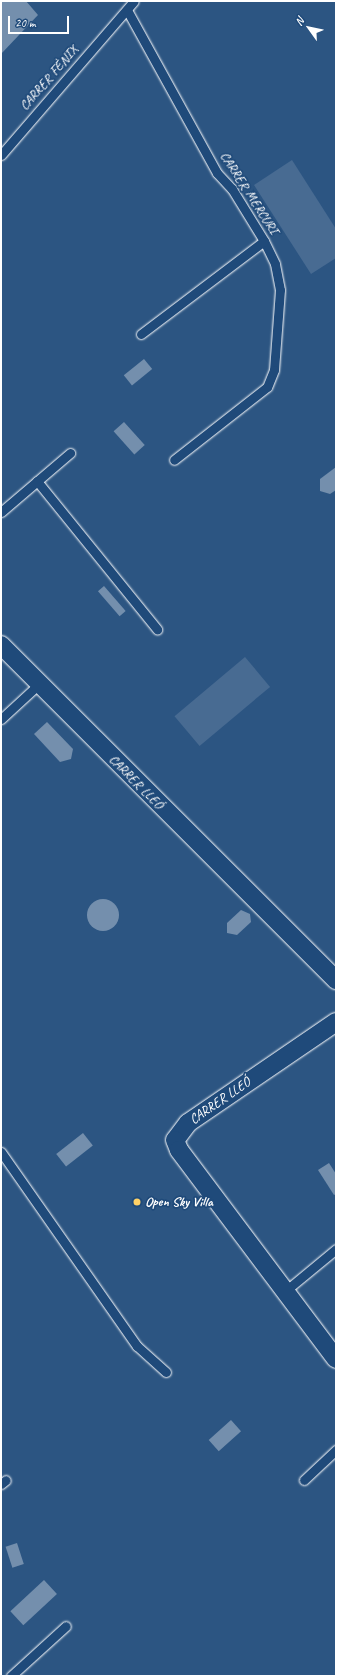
<!DOCTYPE html>
<html>
<head>
<meta charset="utf-8">
<style>
	body { margin:0 }
	#map { position:relative; width:337px; height:1677px; overflow:hidden; background:#2c5582; font-family:Caveat,sans-serif }
	div>[style] { position:absolute }
	.green>* { inset:0; background:#486b92; transform-origin:0 0 }
	.water>* { inset:0; background:#748fad; transform-origin:0 0 }
	.round { border-radius:50% }
	.roads { filter:drop-shadow(0 0 1px #fff) drop-shadow(0 0 1px #fff) }
	.lane>* { height:9px; margin:-4.5px; padding:0 4.5px; transform-origin:4.5px; border-radius:4.5px; background:#1f4a7a }
	.street>* { height:18px; margin:-9px; padding:0 9px; transform-origin:9px; border-radius:9px; background:#1f4a7a }
	.dots>* { width:11px; height:11px; translate:-50% -50%; box-sizing:border-box; border:2px solid #1f4a7a; border-radius:50% }
	span { translate:-50% -50%; white-space:nowrap; text-align:center; line-height:1.15; -webkit-text-stroke:3.5px #1f4a7a; paint-order:stroke }
	.street-label { font-size:14px; color:#fff }
	.poi-label { font-size:14px; color:#fff; font-weight:700 }
	.left { translate:0 -50%; text-align:left }
	.frame { position:absolute; inset:0; border:2px solid #fff; pointer-events:none }
	.north { position:absolute; left:289px; top:8px; width:40px; height:40px; -webkit-text-stroke:3px #1f4a7a; paint-order:stroke; rotate:303deg; font-size:11px; font-weight:700; line-height:16px; text-align:center; color:#fff }
	.north::after { content:''; display:block; margin:auto; width:14px; height:18px; background:#fff; clip-path:polygon(50% 0,100% 100%,50% 72%,0 100%) }
	.scale { position:absolute; left:8px; top:16px; width:61px; height:18px; box-sizing:border-box; border:2px solid #fff; border-top:0; padding-left:5px; font-size:12px; line-height:14px; white-space:nowrap; color:#fff; -webkit-text-stroke:3px #1f4a7a; paint-order:stroke }
</style>
</head>
<body>
<div id="map">
	<div class="green">
		<i style="clip-path:polygon(292px 160px,336px 229px,336px 258px,311px 274px,254px 185px)"></i>
		<i style="left:245px;top:657px;width:39px;height:92px;rotate:50deg"></i>
	</div>
	<div class="water">
		<i style="clip-path:polygon(1px 1px,26px 1px,38px 15px,1px 54px)"></i>
		<i style="left:144px;top:359px;width:13px;height:26px;rotate:51deg"></i>
		<i style="left:124px;top:422px;width:31px;height:14px;rotate:48deg"></i>
		<i style="clip-path:polygon(336px 467px,336px 490px,330px 494px,320px 491px,320px 479px)"></i>
		<i style="left:104px;top:586px;width:33px;height:8px;rotate:49deg"></i>
		<i style="clip-path:polygon(47px 722px,73px 749px,71px 759px,60px 762px,34px 734px)"></i>
		<i class="round" style="left:87px;top:899px;width:32px;height:32px"></i>
		<i style="clip-path:polygon(241px 910px,250px 914px,251px 922px,237px 935px,227px 933px,227px 923px)"></i>
		<i style="left:83px;top:1133px;width:16px;height:34px;rotate:52deg"></i>
		<i style="clip-path:polygon(329px 1163px,336px 1174px,336px 1194px,334px 1195px,318px 1170px)"></i>
		<i style="left:231px;top:1420px;width:15px;height:30px;rotate:48deg"></i>
		<i style="left:17px;top:1543px;width:22px;height:12px;rotate:72deg"></i>
		<i style="left:44px;top:1580px;width:19px;height:46px;rotate:47deg"></i>
	</div>
	<div class="roads">
		<div class="lane">
			<i style="left:127px;top:10px;width:186px;rotate:61.1deg"></i>
			<i style="left:217px;top:173px;width:22px;rotate:47deg"></i>
			<i style="left:232px;top:189px;width:61px;rotate:58.4deg"></i>
			<i style="left:264px;top:241px;width:25px;rotate:64deg"></i>
			<i style="left:275px;top:264px;width:26px;rotate:79deg"></i>
			<i style="left:280px;top:290px;width:80px;rotate:94.3deg"></i>
			<i style="left:274px;top:370px;width:18px;rotate:112deg"></i>
			<i style="left:267px;top:387px;width:118px;rotate:141.9deg"></i>
			<i style="left:1px;top:155px;width:203px;rotate:-49.2deg"></i>
			<i style="left:141px;top:334px;width:154px;rotate:-37.1deg"></i>
			<i style="left:37px;top:481px;width:191px;rotate:51deg"></i>
			<i style="left:1px;top:512px;width:91px;rotate:-40.5deg"></i>
			<i style="left:1px;top:719px;width:52px;rotate:-42.6deg"></i>
			<i style="left:1px;top:1152px;width:237px;rotate:55deg"></i>
			<i style="left:137px;top:1346px;width:39px;rotate:42deg"></i>
			<i style="left:284px;top:1292px;width:67px;rotate:-39.6deg"></i>
			<i style="left:304px;top:1480px;width:44px;rotate:-43.2deg"></i>
			<i style="left:1px;top:1484px;width:6px;rotate:-39deg"></i>
			<i style="left:11px;top:1676px;width:74px;rotate:-42.3deg"></i>
		</div>
		<div class="street">
			<i style="left:1px;top:645px;width:474px;rotate:45deg"></i>
			<i style="left:336px;top:1022px;width:179px;rotate:145.7deg"></i>
			<i style="left:188px;top:1123px;width:21px;rotate:127deg"></i>
			<i style="left:175px;top:1140px;width:11px;rotate:68deg"></i>
			<i style="left:179px;top:1150px;width:261px;rotate:53.1deg"></i>
		</div>
	</div>
	<div class="dots">
		<i style="left:137px;top:1202px;background:#ffd166"></i>
	</div>
	<div class="street-label">
		<span style="left:49px;top:78px;rotate:-49deg">CARRER FÈNIX</span>
		<span style="left:249px;top:193px;rotate:57deg">CARRER MERCURI</span>
		<span style="left:136px;top:782px;rotate:45deg">CARRER LLEÓ</span>
		<span style="left:220px;top:1101px;rotate:-35deg">CARRER LLEÓ</span>
	</div>
	<div class="poi-label">
		<span class="left" style="left:145px;top:1202px">Open Sky Villa</span>
	</div>
	<div class="frame"></div>
	<div class="north">N</div>
	<div class="scale">20 m</div>
</div>
</body>
</html>
